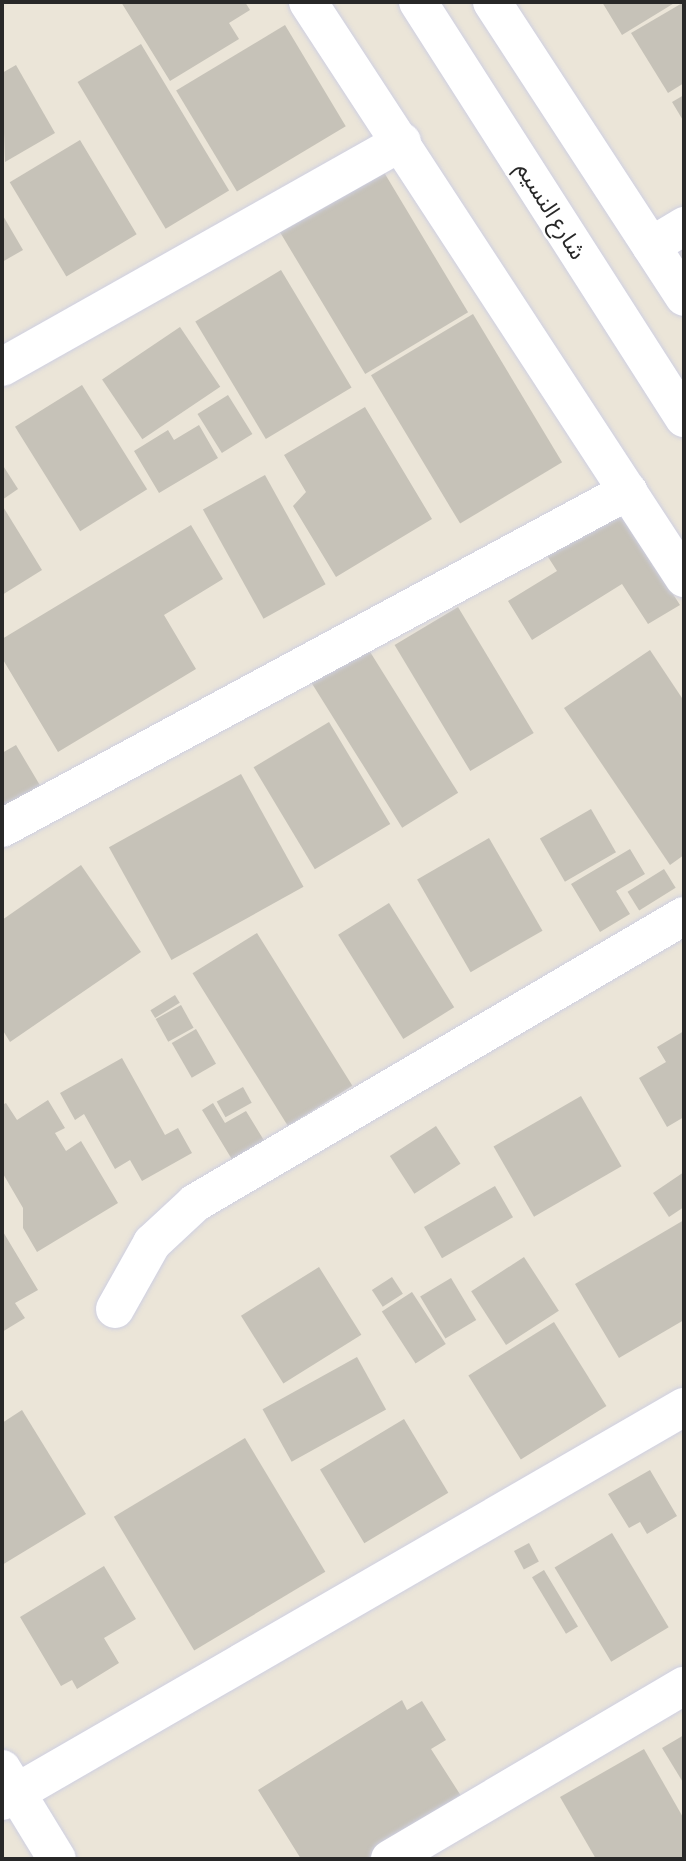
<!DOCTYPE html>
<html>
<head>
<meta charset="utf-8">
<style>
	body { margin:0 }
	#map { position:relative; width:686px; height:1861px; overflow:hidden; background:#ebe5d8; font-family:Barlow,"Noto Sans Arabic",sans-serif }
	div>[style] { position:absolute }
	.building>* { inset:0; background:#c6c2b8; transform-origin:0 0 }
	.roads { filter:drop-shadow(0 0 2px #cecfe1) drop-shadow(0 0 2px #cecfe1) }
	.minor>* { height:38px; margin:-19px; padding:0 19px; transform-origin:19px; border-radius:19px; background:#fff }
	.tertiary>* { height:38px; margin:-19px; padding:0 19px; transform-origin:19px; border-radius:19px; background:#fff }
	span { translate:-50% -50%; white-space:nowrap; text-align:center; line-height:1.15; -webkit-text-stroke:5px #fff; paint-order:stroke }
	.street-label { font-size:23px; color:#282828 }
	.frame { position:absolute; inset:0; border:4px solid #282828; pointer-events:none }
</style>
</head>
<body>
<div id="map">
	<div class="building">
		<i style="clip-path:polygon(121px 2px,245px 2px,250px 10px,229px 23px,239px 39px,170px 81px)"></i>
		<i style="clip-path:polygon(602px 2px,676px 2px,622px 35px)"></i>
		<i style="clip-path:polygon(684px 2px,684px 83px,668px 93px,631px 33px)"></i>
		<i style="left:285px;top:25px;width:118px;height:127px;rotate:59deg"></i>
		<i style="left:141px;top:44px;width:171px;height:74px;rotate:59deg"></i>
		<i style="clip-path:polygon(16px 65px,55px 133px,5px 162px,2px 73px)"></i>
		<i style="clip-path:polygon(684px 95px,684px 122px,672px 102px)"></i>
		<i style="left:80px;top:140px;width:110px;height:82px;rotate:59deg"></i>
		<i style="left:379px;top:164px;width:173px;height:120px;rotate:59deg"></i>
		<i style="clip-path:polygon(2px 214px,23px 250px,2px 262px)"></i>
		<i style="left:281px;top:270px;width:137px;height:100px;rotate:59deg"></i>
		<i style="left:473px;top:314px;width:173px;height:119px;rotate:59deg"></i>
		<i style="left:180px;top:327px;width:72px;height:94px;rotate:56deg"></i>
		<i style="left:82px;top:385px;width:123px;height:79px;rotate:58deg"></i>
		<i style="left:228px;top:395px;width:46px;height:36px;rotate:58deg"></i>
		<i style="clip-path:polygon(365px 407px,432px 519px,336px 577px,293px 506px,306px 492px,284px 455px)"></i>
		<i style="clip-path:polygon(199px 425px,218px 458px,159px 493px,134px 451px,168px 430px,174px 440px)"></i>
		<i style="clip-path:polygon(2px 464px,18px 489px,2px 500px)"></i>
		<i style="left:265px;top:475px;width:125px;height:71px;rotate:61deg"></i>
		<i style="clip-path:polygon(615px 503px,680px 605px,648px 624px,622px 584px,532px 640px,508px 601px,557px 571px,543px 549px)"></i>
		<i style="clip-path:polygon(2px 505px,42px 570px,2px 595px)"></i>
		<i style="clip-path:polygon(191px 525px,223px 579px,164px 615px,196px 669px,58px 752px,2px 658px,2px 639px)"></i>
		<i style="left:458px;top:607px;width:147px;height:74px;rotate:59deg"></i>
		<i style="left:367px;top:647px;width:172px;height:66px;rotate:58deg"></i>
		<i style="clip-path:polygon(650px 650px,684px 701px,684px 855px,670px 865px,564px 708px)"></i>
		<i style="left:329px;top:722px;width:119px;height:88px;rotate:59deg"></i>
		<i style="clip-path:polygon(16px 745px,41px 787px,2px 811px,2px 753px)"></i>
		<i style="left:241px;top:774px;width:129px;height:151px;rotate:61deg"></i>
		<i style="left:591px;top:809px;width:50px;height:59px;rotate:60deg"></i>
		<i style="left:489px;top:838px;width:107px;height:83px;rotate:60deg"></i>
		<i style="clip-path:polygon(630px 849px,645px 874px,616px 891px,630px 914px,600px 932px,571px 884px)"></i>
		<i style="clip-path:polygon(81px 865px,141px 952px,10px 1042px,2px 1029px,2px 920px)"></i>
		<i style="left:664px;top:869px;width:22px;height:43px;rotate:58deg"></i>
		<i style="left:389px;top:903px;width:123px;height:60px;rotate:58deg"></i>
		<i style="left:257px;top:933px;width:180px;height:76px;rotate:58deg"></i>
		<i style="left:175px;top:995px;width:9px;height:29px;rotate:58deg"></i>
		<i style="left:181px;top:1005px;width:26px;height:29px;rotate:61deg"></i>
		<i style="left:196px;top:1029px;width:40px;height:28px;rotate:60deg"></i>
		<i style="clip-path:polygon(684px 1031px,684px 1117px,667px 1127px,639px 1078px,666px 1062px,657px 1047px)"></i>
		<i style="clip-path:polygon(122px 1058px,165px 1135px,178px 1128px,192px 1153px,142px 1181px,130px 1160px,115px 1169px,84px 1114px,75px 1120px,60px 1093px)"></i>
		<i style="left:243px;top:1087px;width:18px;height:30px;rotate:61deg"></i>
		<i style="left:581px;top:1096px;width:81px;height:101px;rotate:60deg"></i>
		<i style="clip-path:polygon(48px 1100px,65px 1128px,55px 1133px,66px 1151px,81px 1141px,118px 1203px,37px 1252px,23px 1228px,23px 1208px,2px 1172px,2px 1105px,6px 1103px,17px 1120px)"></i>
		<i style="clip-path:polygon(213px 1103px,225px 1123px,246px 1111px,268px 1147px,236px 1166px,202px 1110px)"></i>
		<i style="left:436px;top:1126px;width:45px;height:55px;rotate:57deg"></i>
		<i style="clip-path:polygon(684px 1172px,684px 1207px,669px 1217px,653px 1193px)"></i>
		<i style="left:495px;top:1186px;width:36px;height:82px;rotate:60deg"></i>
		<i style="clip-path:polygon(684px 1220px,684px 1320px,619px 1358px,575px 1284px)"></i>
		<i style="clip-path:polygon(2px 1230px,38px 1290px,15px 1303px,25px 1318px,2px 1332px)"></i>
		<i style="left:524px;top:1257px;width:64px;height:63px;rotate:57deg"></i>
		<i style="left:319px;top:1267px;width:80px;height:92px;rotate:58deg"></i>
		<i style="left:392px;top:1277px;width:20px;height:24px;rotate:57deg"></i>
		<i style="left:451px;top:1278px;width:49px;height:36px;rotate:59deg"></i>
		<i style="left:412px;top:1292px;width:62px;height:36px;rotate:57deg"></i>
		<i style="left:554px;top:1322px;width:99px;height:101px;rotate:58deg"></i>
		<i style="left:357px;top:1357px;width:60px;height:108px;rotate:61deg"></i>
		<i style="clip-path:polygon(22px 1410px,86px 1514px,2px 1565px,2px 1423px)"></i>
		<i style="left:404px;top:1419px;width:86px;height:98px;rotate:59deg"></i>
		<i style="left:245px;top:1438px;width:156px;height:153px;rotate:59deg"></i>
		<i style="clip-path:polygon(650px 1470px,677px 1516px,647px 1534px,640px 1522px,629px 1528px,608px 1494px)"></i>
		<i style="left:612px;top:1533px;width:110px;height:67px;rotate:59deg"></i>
		<i style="left:529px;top:1543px;width:21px;height:17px;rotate:62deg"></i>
		<i style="clip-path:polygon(104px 1566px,136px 1619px,104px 1638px,119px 1663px,77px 1689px,72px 1680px,61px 1686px,20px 1617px)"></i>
		<i style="left:544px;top:1570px;width:66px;height:14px;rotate:59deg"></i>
		<i style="clip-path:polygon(402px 1700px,407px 1710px,422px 1701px,446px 1740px,431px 1749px,463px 1799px,366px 1859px,301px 1859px,258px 1790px)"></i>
		<i style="clip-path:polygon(684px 1735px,684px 1784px,662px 1748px)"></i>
		<i style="clip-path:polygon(644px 1749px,684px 1819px,684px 1859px,596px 1859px,560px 1797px)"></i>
	</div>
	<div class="roads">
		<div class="minor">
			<i style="left:308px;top:2px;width:688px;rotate:56.86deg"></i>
			<i style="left:651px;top:246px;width:39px;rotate:-31deg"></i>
			<i style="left:2px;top:367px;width:459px;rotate:-29.4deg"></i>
			<i style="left:2px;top:828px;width:711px;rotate:-28.3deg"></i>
			<i style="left:115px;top:1309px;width:76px;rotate:-60.7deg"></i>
			<i style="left:152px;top:1243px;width:59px;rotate:-42.9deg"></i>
			<i style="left:195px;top:1203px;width:567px;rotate:-30.41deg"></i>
			<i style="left:2px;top:1769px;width:105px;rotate:58.6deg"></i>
			<i style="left:2px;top:1801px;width:788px;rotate:-30.02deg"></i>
			<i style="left:390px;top:1859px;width:341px;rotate:-30.5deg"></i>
		</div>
		<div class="tertiary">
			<i style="left:418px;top:2px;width:494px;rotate:57.4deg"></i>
			<i style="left:492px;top:2px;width:352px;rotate:56.9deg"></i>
		</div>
	</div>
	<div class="street-label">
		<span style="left:552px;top:210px;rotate:58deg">شارع النسيم</span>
	</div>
	<div class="frame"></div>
</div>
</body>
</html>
